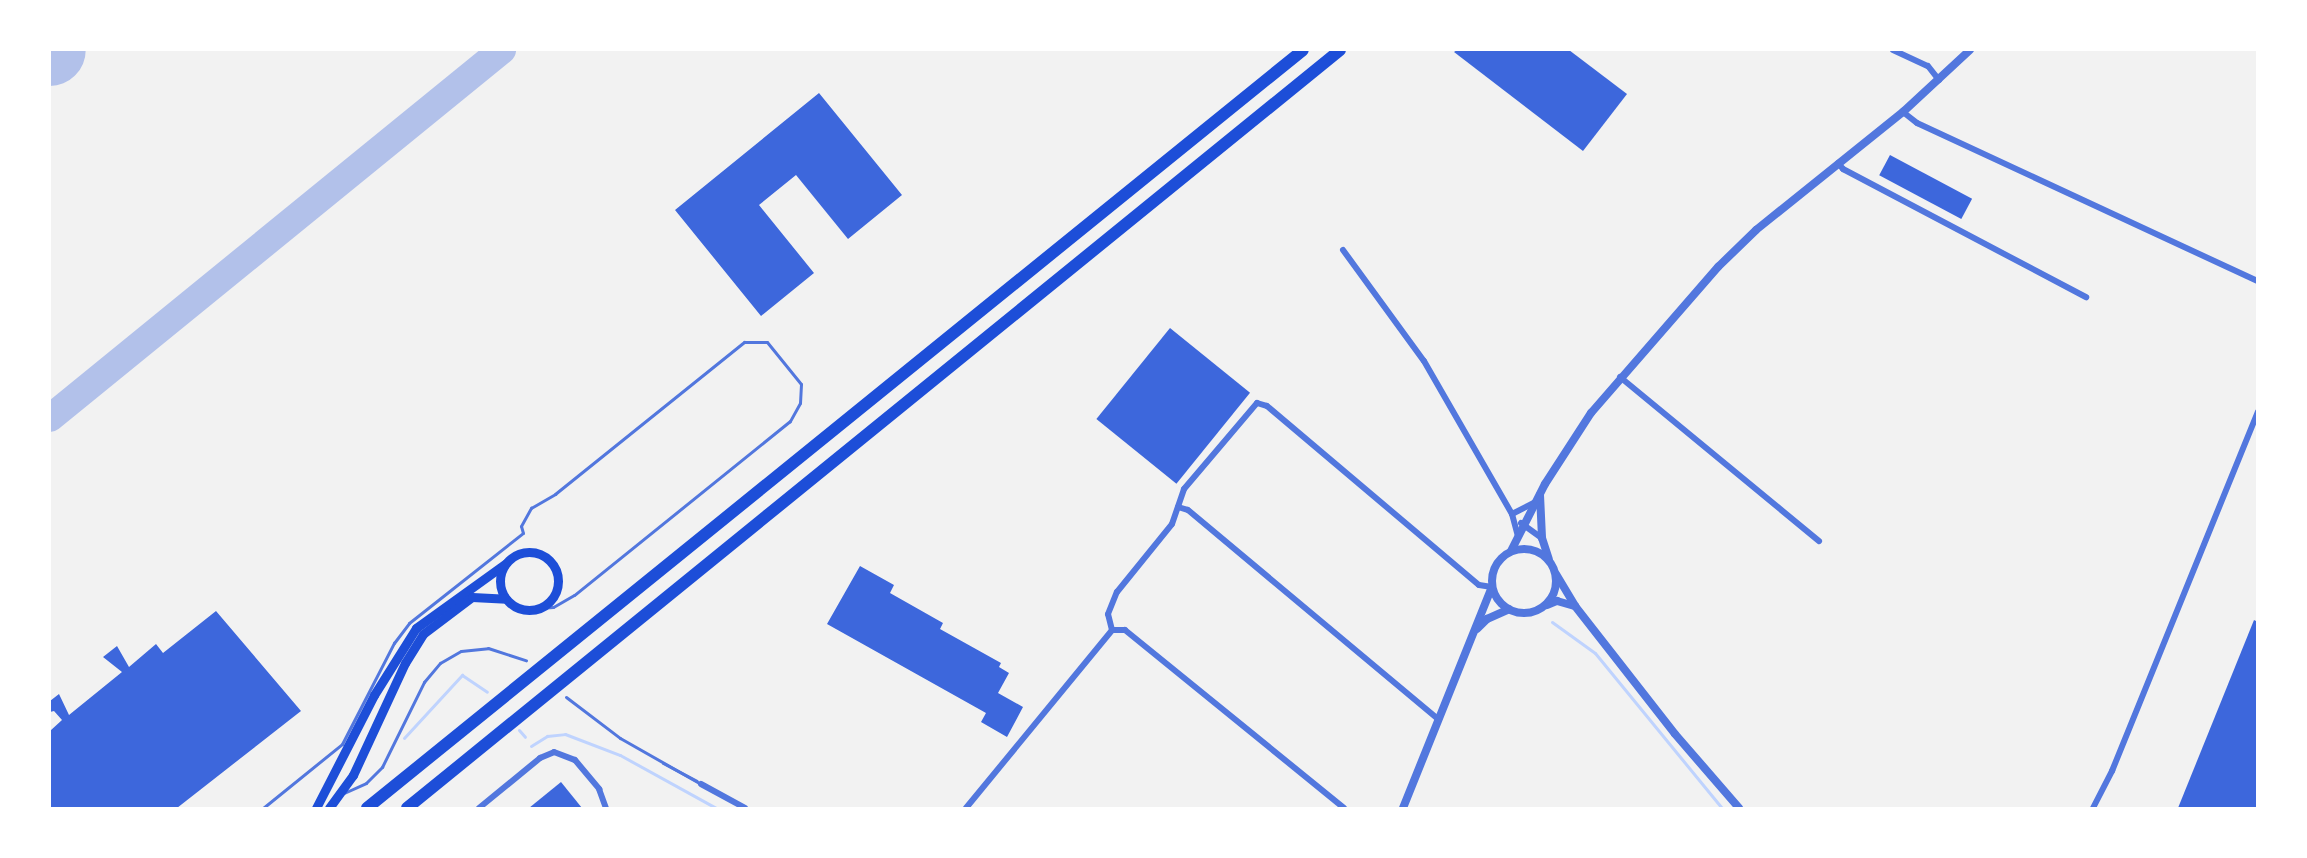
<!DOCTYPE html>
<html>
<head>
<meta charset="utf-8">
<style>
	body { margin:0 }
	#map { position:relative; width:2307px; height:858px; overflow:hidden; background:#f2f2f2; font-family:"Exo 2",sans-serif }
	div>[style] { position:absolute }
	.stream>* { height:3px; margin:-1.5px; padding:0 1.5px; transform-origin:1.5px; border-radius:1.5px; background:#bfd3fe }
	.taxiway>* { height:28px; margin:-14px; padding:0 14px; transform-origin:14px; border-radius:14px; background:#b2c1ea }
	.runway>* { height:70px; margin:-35px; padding:0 35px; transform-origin:35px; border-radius:35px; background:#b2c1ea }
	.building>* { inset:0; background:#3d67dc; transform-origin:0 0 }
	.service>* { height:3px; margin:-1.5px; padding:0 1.5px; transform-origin:1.5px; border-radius:1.5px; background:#5277de }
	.minor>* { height:6px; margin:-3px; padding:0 3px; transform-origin:3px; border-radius:3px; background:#5277de }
	.tertiary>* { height:8px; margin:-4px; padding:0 4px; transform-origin:4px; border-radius:4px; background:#5277de }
	.tertiary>.ring { margin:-4px; padding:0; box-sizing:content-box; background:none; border:8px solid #5277de; border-radius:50% }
	.secondary>* { height:9px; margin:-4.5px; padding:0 4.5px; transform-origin:4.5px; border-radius:4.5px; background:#1d4ed8 }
	.secondary>.ring { margin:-4.5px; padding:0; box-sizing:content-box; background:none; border:9px solid #1d4ed8; border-radius:50% }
	.motorway>* { height:12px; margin:-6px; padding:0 6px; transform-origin:6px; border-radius:6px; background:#1d4ed8 }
	span { translate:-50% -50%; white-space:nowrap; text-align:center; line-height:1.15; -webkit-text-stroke:6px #fff; paint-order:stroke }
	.frame { position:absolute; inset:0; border:51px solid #fff; pointer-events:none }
</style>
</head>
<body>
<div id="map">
	<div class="stream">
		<i style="left:1552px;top:622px;width:53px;rotate:35.8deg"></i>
		<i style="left:1595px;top:653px;width:200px;rotate:50.7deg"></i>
		<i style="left:519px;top:730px;width:9px;rotate:49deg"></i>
		<i style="left:404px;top:738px;width:86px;rotate:-47.4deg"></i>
		<i style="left:462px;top:675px;width:30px;rotate:34deg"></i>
		<i style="left:531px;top:746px;width:19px;rotate:-32deg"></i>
		<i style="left:547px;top:736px;width:18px;rotate:-6deg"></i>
		<i style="left:565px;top:734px;width:59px;rotate:20.9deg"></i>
		<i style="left:620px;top:755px;width:110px;rotate:28.9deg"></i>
	</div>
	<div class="taxiway">
		<i style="left:50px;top:418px;width:583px;rotate:-39.15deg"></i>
	</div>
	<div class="runway">
		<i style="left:50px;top:51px;width:1px;rotate:-45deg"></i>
	</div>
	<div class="building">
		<i style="clip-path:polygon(1457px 50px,1569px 50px,1627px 94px,1583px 151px,1454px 52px)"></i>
		<i style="clip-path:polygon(819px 93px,902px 195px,848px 239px,796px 175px,759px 205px,814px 273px,761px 316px,675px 210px)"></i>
		<i style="left:1890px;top:155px;width:93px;height:23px;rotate:28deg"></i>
		<i style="left:1170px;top:328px;width:103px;height:117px;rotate:39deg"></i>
		<i style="clip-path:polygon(860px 566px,894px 585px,890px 593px,943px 623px,940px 629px,1001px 663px,999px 667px,1009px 673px,998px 693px,1023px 707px,1007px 737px,981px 722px,986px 713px,827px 624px)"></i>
		<i style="clip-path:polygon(216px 611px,301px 711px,177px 808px,50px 808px,50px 731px,62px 720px,54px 711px,50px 712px,50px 701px,59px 694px,69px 715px,122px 672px,103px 657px,117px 646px,129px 667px,156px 644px,163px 653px)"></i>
		<i style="clip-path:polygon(2254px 620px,2258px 622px,2258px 808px,2178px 808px)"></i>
		<i style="clip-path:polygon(561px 782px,582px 808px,529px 808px)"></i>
	</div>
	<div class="service">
		<i style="left:566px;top:697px;width:68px;rotate:37.2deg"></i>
		<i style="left:620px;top:738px;width:93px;rotate:29.6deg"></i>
		<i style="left:663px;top:763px;width:38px;rotate:28deg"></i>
		<i style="left:344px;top:793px;width:24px;rotate:-24deg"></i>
		<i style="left:366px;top:783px;width:23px;rotate:-45deg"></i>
		<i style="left:382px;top:767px;width:95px;rotate:-63.7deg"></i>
		<i style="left:424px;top:682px;width:25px;rotate:-50deg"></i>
		<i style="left:440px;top:663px;width:24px;rotate:-30deg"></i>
		<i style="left:461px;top:651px;width:27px;rotate:-6deg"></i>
		<i style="left:488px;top:648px;width:40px;rotate:18deg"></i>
		<i style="left:263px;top:808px;width:102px;rotate:-39deg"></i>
		<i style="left:342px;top:744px;width:114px;rotate:-62.8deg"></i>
		<i style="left:394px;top:643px;width:25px;rotate:-53deg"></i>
		<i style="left:409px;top:623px;width:145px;rotate:-38.3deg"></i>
		<i style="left:523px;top:533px;width:7px;rotate:-106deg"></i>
		<i style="left:521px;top:526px;width:21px;rotate:-61deg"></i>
		<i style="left:531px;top:508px;width:28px;rotate:-30deg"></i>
		<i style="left:555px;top:494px;width:243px;rotate:-38.8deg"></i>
		<i style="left:744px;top:342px;width:23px"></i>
		<i style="left:767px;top:342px;width:54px;rotate:51deg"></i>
		<i style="left:801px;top:384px;width:19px;rotate:93deg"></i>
		<i style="left:800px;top:403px;width:21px;rotate:119deg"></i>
		<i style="left:790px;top:421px;width:277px;rotate:141.1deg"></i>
		<i style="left:574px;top:595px;width:24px;rotate:150deg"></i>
		<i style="left:553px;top:607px;width:13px;rotate:176deg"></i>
	</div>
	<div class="minor">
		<i style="left:1893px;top:50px;width:38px;rotate:25deg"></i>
		<i style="left:1928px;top:66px;width:18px;rotate:52deg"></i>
		<i style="left:1903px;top:112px;width:18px;rotate:38deg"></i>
		<i style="left:1917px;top:123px;width:376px;rotate:24.9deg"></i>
		<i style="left:1838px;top:163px;width:8px;rotate:50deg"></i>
		<i style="left:1843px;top:169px;width:275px;rotate:27.8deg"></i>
		<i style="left:1343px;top:250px;width:137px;rotate:53.9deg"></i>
		<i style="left:1424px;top:361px;width:177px;rotate:60.1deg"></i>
		<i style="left:1512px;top:514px;width:23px;rotate:75deg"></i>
		<i style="left:1620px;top:377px;width:258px;rotate:39.5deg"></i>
		<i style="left:1178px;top:507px;width:10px;rotate:17deg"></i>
		<i style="left:1188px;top:510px;width:327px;rotate:39.9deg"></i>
		<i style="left:1512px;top:514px;width:27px;rotate:-27deg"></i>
		<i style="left:1521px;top:523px;width:26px;rotate:36deg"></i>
		<i style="left:1112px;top:630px;width:16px;rotate:-104deg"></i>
		<i style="left:1108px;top:614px;width:24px;rotate:-68deg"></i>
		<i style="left:1117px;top:592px;width:87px;rotate:-51deg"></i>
		<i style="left:1172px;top:524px;width:37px;rotate:-71deg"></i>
		<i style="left:1184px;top:489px;width:113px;rotate:-49.7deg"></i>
		<i style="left:1257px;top:403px;width:10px;rotate:17deg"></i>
		<i style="left:1267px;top:406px;width:277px;rotate:40.2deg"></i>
		<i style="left:1479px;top:585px;width:13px;rotate:9deg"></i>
		<i style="left:1112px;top:630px;width:13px"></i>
		<i style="left:1125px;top:630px;width:282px;rotate:39.1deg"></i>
		<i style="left:701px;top:784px;width:50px;rotate:28.6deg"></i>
		<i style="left:479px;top:808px;width:79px;rotate:-39.3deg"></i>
		<i style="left:540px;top:758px;width:15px;rotate:-23deg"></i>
		<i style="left:554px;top:752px;width:22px;rotate:21deg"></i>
		<i style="left:575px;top:760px;width:38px;rotate:50deg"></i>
		<i style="left:599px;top:789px;width:20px;rotate:70deg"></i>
		<i style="left:966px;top:808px;width:230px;rotate:-50.6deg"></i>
		<i style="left:2093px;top:808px;width:42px;rotate:-62.8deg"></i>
		<i style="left:2112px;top:771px;width:388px;rotate:-67.9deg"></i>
	</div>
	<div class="tertiary">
		<i style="left:1540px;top:495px;width:43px;rotate:87.3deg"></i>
		<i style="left:1542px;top:538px;width:22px;rotate:72deg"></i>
		<i class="ring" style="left:1492px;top:549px;width:56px;height:56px"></i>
		<i style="left:1511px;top:551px;width:75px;rotate:-63.1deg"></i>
		<i style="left:1545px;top:484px;width:85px;rotate:-57.1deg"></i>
		<i style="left:1591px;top:413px;width:194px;rotate:-49deg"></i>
		<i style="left:1718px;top:267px;width:53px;rotate:-44.2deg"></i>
		<i style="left:1756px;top:230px;width:189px;rotate:-38.8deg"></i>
		<i style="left:1903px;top:112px;width:91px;rotate:-42.8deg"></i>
		<i style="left:1556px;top:574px;width:37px;rotate:59deg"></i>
		<i style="left:1575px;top:606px;width:162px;rotate:52deg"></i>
		<i style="left:1675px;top:734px;width:98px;rotate:49.1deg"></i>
		<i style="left:1547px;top:605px;width:11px;rotate:-22deg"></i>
		<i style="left:1557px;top:601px;width:19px;rotate:16deg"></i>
		<i style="left:1477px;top:629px;width:14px;rotate:-45deg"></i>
		<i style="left:1487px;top:619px;width:24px;rotate:-24deg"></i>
		<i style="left:1403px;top:808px;width:238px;rotate:-68.1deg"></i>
	</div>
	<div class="secondary">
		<i class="ring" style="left:500px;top:552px;width:49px;height:49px"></i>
		<i style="left:316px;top:808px;width:127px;rotate:-62.8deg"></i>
		<i style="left:374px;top:695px;width:79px;rotate:-57.9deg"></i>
		<i style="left:416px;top:628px;width:111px;rotate:-35.8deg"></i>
		<i style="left:329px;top:808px;width:41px;rotate:-54deg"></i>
		<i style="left:353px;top:775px;width:123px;rotate:-65.1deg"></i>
		<i style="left:405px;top:663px;width:34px;rotate:-58deg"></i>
		<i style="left:423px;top:634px;width:61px;rotate:-37.1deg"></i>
		<i style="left:472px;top:597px;width:34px;rotate:3deg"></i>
	</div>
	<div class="motorway">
		<i style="left:367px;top:808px;width:1204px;rotate:-39deg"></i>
		<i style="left:407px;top:808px;width:1202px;rotate:-39.09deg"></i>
	</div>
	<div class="frame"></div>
</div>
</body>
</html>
